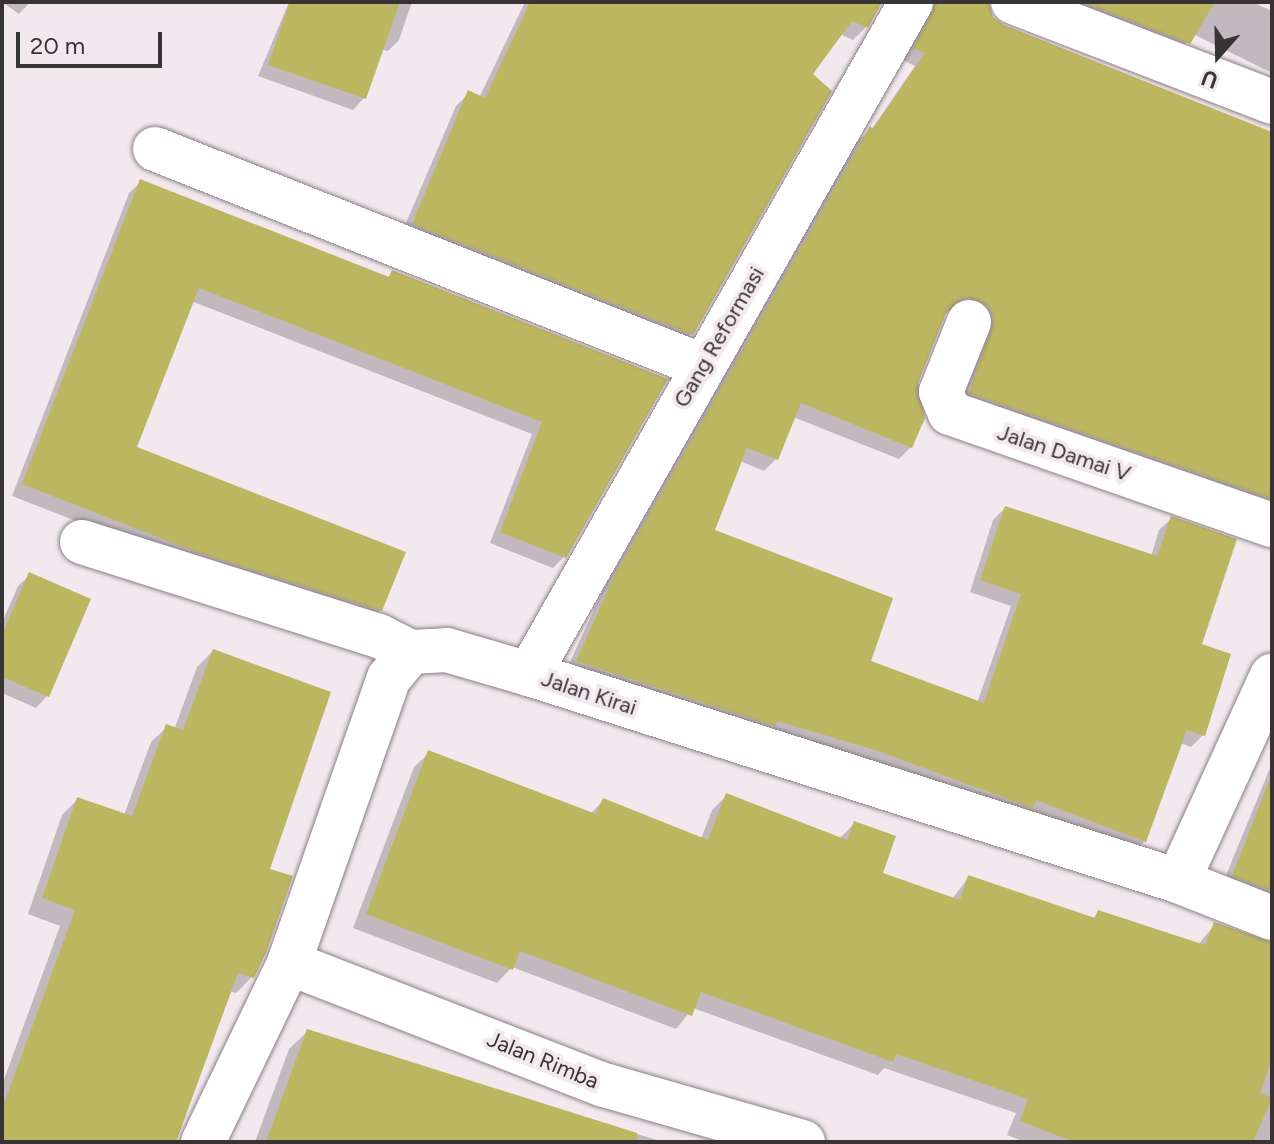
<!DOCTYPE html>
<html>
<head>
<meta charset="utf-8">
<style>
	body { margin:0 }
	#map { position:relative; width:1274px; height:1144px; overflow:hidden; background:#f3e8ee; font-family:Figtree,sans-serif }
	div>[style] { position:absolute }
	.shadow>* { inset:0; background:#0003 }
	.building>* { inset:0; background:#bdb661 }
	.roads { filter:drop-shadow(0 0 2px #8a8085) drop-shadow(0 0 2px #8a8085) }
	.street>* { height:44px; margin:-22px; padding:0 22px; transform-origin:22px; border-radius:22px; background:#fff }
	span { translate:-50% -50%; white-space:nowrap; text-align:center; line-height:1.15; -webkit-text-stroke:8px #f3e8ee; paint-order:stroke }
	.street-label { font-size:22px; color:#383436 }
	.frame { position:absolute; inset:0; border:4px solid #383436; pointer-events:none }
	.north { position:absolute; left:1178px; top:16px; width:80px; height:80px; -webkit-text-stroke:6px #f3e8ee; paint-order:stroke; rotate:200deg; font-size:22px; font-weight:700; line-height:32px; text-align:center; color:#383436 }
	.north::after { content:''; display:block; margin:auto; width:28px; height:36px; background:#383436; clip-path:polygon(50% 0,100% 100%,50% 72%,0 100%) }
	.scale { position:absolute; left:16px; top:32px; width:146px; height:36px; box-sizing:border-box; border:4px solid #383436; border-top:0; padding-left:10px; font-size:24px; line-height:28px; white-space:nowrap; color:#383436; -webkit-text-stroke:6px #f3e8ee; paint-order:stroke }
</style>
</head>
<body>
<div id="map">
	<div class="shadow">
		<i style="clip-path:polygon(2px 2px,30px 2px,19px 14px)"></i>
		<i style="clip-path:polygon(289px 2px,412px 2px,399px 40px,388px 51px,381px 49px,364px 98px,353px 110px,258px 76px)"></i>
		<i style="clip-path:polygon(525px 2px,880px 2px,866px 27px,853px 40px,840px 34px,810px 74px,691px 334px,678px 347px,400px 237px,456px 106px,469px 93px,479px 98px)"></i>
		<i style="clip-path:polygon(918px 2px,989px 2px,991px 18px,1003px 27px,1272px 135px,1272px 516px,958px 405px,976px 318px,953px 308px,942px 316px,916px 383px,911px 447px,899px 459px,793px 417px,776px 459px,764px 471px,740px 461px,713px 531px,868px 662px,977px 703px,1011px 606px,970px 592px,993px 520px,1005px 508px,1151px 556px,1159px 530px,1171px 519px,1199px 645px,1203px 735px,1191px 747px,1180px 743px,1145px 841px,1133px 852px,565px 673px,603px 590px,858px 140px,871px 130px,915px 66px,903px 60px)"></i>
		<i style="clip-path:polygon(1041px 2px,1252px 2px,1272px 11px,1272px 73px,1193px 34px,1177px 54px)"></i>
		<i style="clip-path:polygon(141px 182px,387px 278px,393px 272px,665px 380px,565px 556px,553px 568px,490px 543px,532px 434px,191px 301px,134px 448px,381px 610px,369px 621px,184px 563px,12px 496px,129px 193px)"></i>
		<i style="clip-path:polygon(30px 575px,47px 696px,36px 708px,2px 693px,2px 623px,18px 586px)"></i>
		<i style="clip-path:polygon(213px 651px,267px 870px,252px 977px,236px 993px,229px 991px,174px 1142px,2px 1142px,2px 1085px,60px 926px,28px 914px,62px 815px,78px 799px,124px 815px,151px 742px,167px 727px,174px 730px,197px 667px)"></i>
		<i style="clip-path:polygon(429px 753px,590px 814px,604px 800px,701px 839px,712px 810px,726px 796px,839px 839px,855px 823px,881px 874px,952px 899px,969px 877px,1092px 919px,1099px 912px,1198px 945px,1215px 924px,1272px 942px,1272px 1142px,1025px 1142px,1007px 1135px,1016px 1113px,884px 1068px,878px 1075px,693px 1008px,676px 1029px,512px 967px,497px 983px,353px 928px,414px 767px)"></i>
		<i style="clip-path:polygon(1272px 763px,1272px 913px,1220px 890px)"></i>
		<i style="clip-path:polygon(308px 1031px,663px 1142px,255px 1142px,289px 1049px)"></i>
	</div>
	<div class="building">
		<i style="clip-path:polygon(290px 2px,400px 2px,366px 99px,268px 65px)"></i>
		<i style="clip-path:polygon(530px 2px,882px 2px,868px 28px,852px 21px,813px 74px,832px 91px,693px 335px,412px 224px,468px 90px,485px 98px)"></i>
		<i style="clip-path:polygon(936px 2px,989px 2px,993px 17px,1004px 25px,1272px 132px,1272px 499px,969px 393px,994px 319px,988px 306px,966px 297px,946px 313px,918px 383px,925px 418px,912px 448px,801px 403px,778px 460px,747px 448px,715px 530px,893px 598px,871px 661px,984px 703px,1021px 594px,980px 580px,1005px 506px,1157px 556px,1171px 516px,1237px 539px,1202px 644px,1231px 654px,1205px 736px,1187px 730px,1146px 842px,1036px 800px,1032px 808px,878px 751px,777px 721px,775px 726px,576px 661px,614px 576px,870px 126px,873px 129px,925px 53px,913px 48px)"></i>
		<i style="clip-path:polygon(1082px 2px,1215px 2px,1190px 44px)"></i>
		<i style="clip-path:polygon(140px 179px,389px 277px,392px 270px,668px 379px,566px 558px,500px 532px,542px 422px,199px 288px,137px 447px,406px 552px,382px 611px,196px 552px,22px 484px)"></i>
		<i style="clip-path:polygon(29px 572px,91px 599px,49px 697px,2px 677px,2px 635px)"></i>
		<i style="clip-path:polygon(213px 649px,331px 692px,270px 869px,293px 876px,266px 953px,254px 978px,238px 973px,176px 1142px,2px 1142px,2px 1109px,75px 910px,42px 898px,77px 797px,132px 816px,166px 724px,183px 730px)"></i>
		<i style="clip-path:polygon(428px 750px,596px 814px,603px 798px,708px 840px,726px 793px,847px 840px,854px 821px,896px 836px,883px 873px,960px 900px,968px 875px,1095px 918px,1098px 910px,1205px 945px,1214px 922px,1272px 942px,1272px 1059px,1260px 1093px,1272px 1098px,1253px 1142px,1074px 1142px,1020px 1121px,1028px 1099px,896px 1054px,893px 1062px,701px 992px,692px 1016px,520px 951px,513px 970px,366px 914px)"></i>
		<i style="clip-path:polygon(1269px 781px,1272px 781px,1272px 891px,1232px 876px)"></i>
		<i style="clip-path:polygon(307px 1029px,637px 1133px,636px 1142px,266px 1142px)"></i>
	</div>
	<div class="roads">
		<div class="street">
			<i style="left:1013px;top:2px;width:278px;rotate:21.1deg"></i>
			<i style="left:155px;top:149px;width:586px;rotate:21.62deg"></i>
			<i style="left:969px;top:322px;width:75px;rotate:111.8deg"></i>
			<i style="left:941px;top:392px;width:23px;rotate:67deg"></i>
			<i style="left:950px;top:413px;width:341px;rotate:19.2deg"></i>
			<i style="left:82px;top:542px;width:312px;rotate:17.6deg"></i>
			<i style="left:379px;top:636px;width:36px;rotate:27deg"></i>
			<i style="left:529px;top:674px;width:773px;rotate:-60.38deg"></i>
			<i style="left:1178px;top:881px;width:226px;rotate:-65.4deg"></i>
			<i style="left:289px;top:963px;width:338px;rotate:21.2deg"></i>
			<i style="left:604px;top:1085px;width:207px;rotate:16deg"></i>
			<i style="left:203px;top:1142px;width:199px;rotate:-64.3deg"></i>
			<i style="left:289px;top:963px;width:302px;rotate:-70.7deg"></i>
			<i style="left:389px;top:678px;width:34px;rotate:-50deg"></i>
			<i style="left:411px;top:652px;width:36px;rotate:-3deg"></i>
			<i style="left:447px;top:650px;width:85px;rotate:16.3deg"></i>
			<i style="left:529px;top:674px;width:681px;rotate:17.69deg"></i>
			<i style="left:1178px;top:881px;width:101px;rotate:21.5deg"></i>
		</div>
	</div>
	<div class="street-label">
		<span style="left:719px;top:337px;rotate:-60deg">Gang Reformasi</span>
		<span style="left:1064px;top:453px;rotate:18deg">Jalan Damai V</span>
		<span style="left:589px;top:693px;rotate:18deg">Jalan Kirai</span>
		<span style="left:543px;top:1060px;rotate:22deg">Jalan Rimba</span>
	</div>
	<div class="frame"></div>
	<div class="north">U</div>
	<div class="scale">20 m</div>
</div>
</body>
</html>
